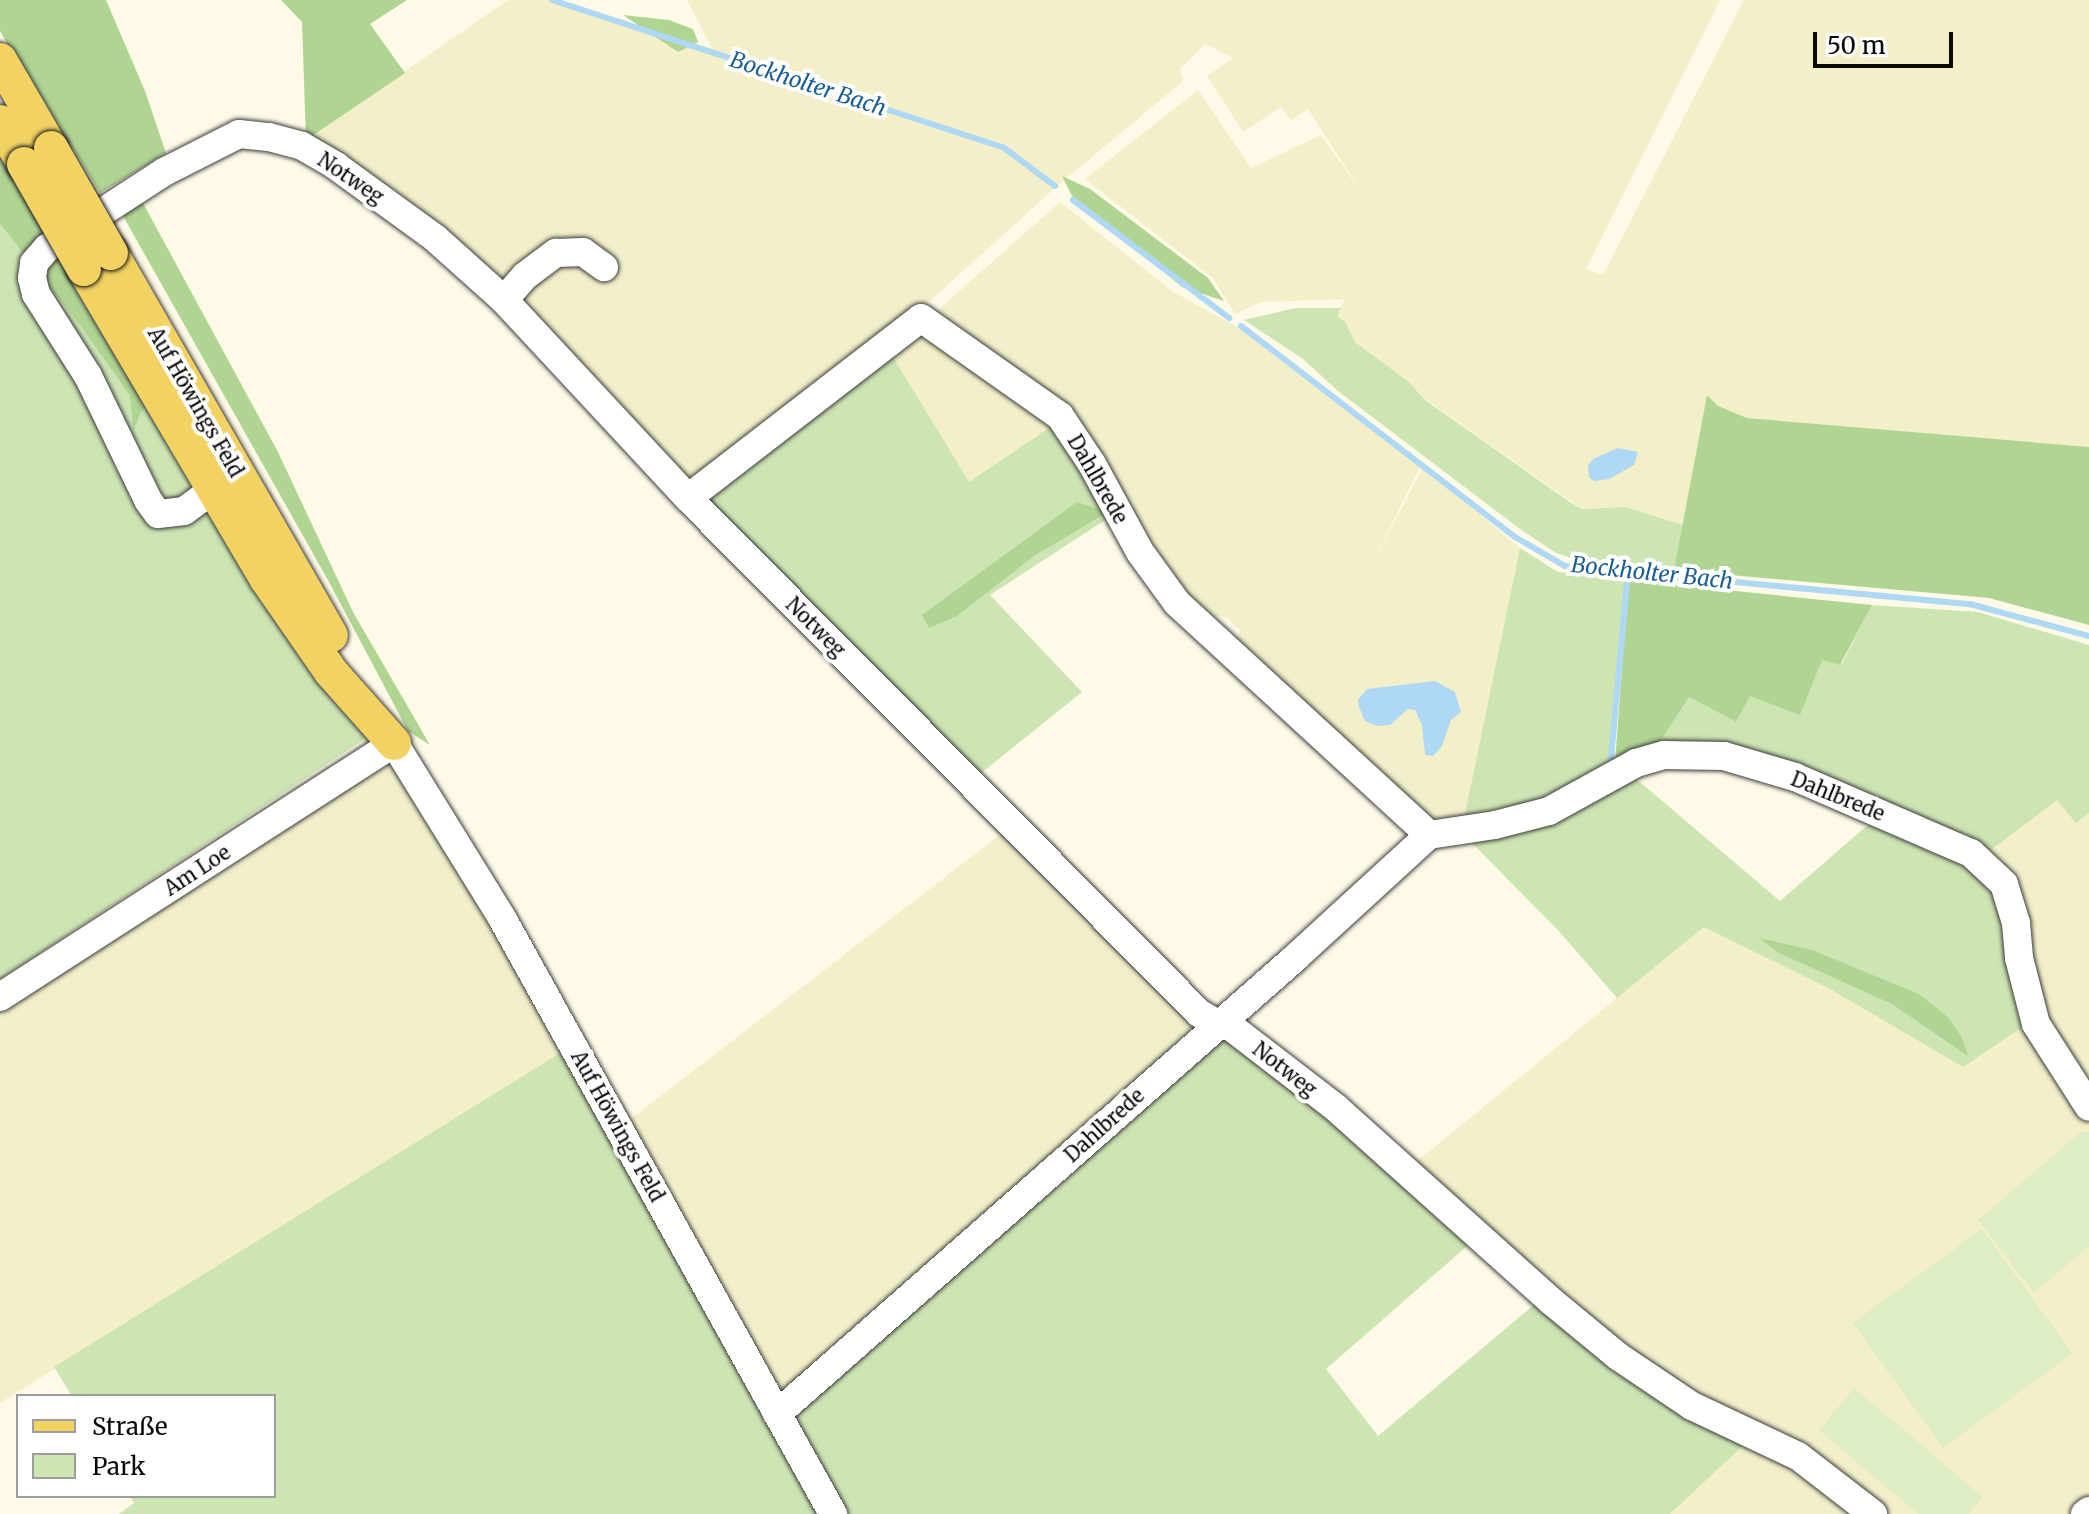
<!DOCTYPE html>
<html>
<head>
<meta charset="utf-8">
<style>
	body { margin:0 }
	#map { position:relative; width:2089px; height:1514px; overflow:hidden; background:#fefae7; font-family:Merriweather,serif }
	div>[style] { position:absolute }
	.farmland>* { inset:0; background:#f2efc9 }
	.green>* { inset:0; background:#cde5b3 }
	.forest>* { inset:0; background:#b0d593 }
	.pitch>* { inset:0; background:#deedc5; transform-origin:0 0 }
	.water>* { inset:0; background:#aed8f3 }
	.stream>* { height:6px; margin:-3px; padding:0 3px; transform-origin:3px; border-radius:3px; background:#aed8f3 }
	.roads { filter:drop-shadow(0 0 2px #3c3c3c) drop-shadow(0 0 2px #3c3c3c) }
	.minor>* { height:28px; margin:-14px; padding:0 14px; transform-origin:14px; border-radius:14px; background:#fff }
	.major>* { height:34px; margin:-17px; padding:0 17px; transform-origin:17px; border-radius:17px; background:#f2d262 }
	.bridges { filter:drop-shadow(0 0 2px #1a1a1a) drop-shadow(0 0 2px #1a1a1a) }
	.major-bridge>* { height:34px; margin:-17px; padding:0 17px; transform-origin:17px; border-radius:17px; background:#f2d262 }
	span { translate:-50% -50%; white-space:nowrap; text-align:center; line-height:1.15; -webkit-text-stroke:8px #fff; paint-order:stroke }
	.street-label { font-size:20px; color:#090909 }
	.water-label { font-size:22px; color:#1a5d94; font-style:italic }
	.legend { position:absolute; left:16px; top:1394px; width:260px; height:104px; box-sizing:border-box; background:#fff; border:2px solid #9d9d9d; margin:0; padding:10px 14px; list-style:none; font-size:24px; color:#090909 }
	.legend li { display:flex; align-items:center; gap:16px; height:40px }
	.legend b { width:40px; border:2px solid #9d9d9d }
	.scale { position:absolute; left:1813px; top:32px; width:140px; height:36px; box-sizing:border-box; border:4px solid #090909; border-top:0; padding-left:10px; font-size:24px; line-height:28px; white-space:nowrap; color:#090909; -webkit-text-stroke:6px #fff; paint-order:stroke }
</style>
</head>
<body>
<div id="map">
	<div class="farmland">
		<i style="clip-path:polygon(508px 0,557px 0,585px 13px,712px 48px,687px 0,1720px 0,1586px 269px,1603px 275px,1744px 0,2089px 0,2089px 447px,1747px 418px,1718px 406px,1707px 395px,1683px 525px,1626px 507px,1582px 509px,1425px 399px,1410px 383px,1355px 342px,1346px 323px,1336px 316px,1345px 299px,1261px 302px,1235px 314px,1213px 278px,1085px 179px,1198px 90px,1251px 168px,1321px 135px,1364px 196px,1308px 109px,1291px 120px,1281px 107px,1243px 132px,1207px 76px,1233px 58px,1205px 44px,1180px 69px,1183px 81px,1056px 187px,890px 337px,685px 486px,535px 320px,303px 142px)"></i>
		<i style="clip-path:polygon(1060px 202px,1172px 291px,1237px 327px,1420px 467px,1367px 575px,1423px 467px,1520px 548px,1463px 823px,1434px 824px,1230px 646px,1241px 631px,1226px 617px,1195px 614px,1178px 595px,1079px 427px,930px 317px)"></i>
		<i style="clip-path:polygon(922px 329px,1058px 422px,969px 483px,890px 352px)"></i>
		<i style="clip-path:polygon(394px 743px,573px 1045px,0 1403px,0 997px)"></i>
		<i style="clip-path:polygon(2057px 799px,2089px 813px,2089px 1089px,2064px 1060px,1983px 856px)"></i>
		<i style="clip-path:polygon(1005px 831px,1195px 1019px,1195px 1031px,777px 1414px,619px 1128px)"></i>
		<i style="clip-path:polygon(1704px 927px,1832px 990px,2030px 1022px,2089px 1116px,2089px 1505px,2076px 1514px,1885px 1514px,1672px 1386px,1410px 1167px)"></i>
		<i style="clip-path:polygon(1748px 1441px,1866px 1514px,1670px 1514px)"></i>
	</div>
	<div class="green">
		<i style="clip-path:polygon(0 224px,79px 324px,130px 396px,133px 429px,145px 403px,368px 737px,0 979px)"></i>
		<i style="clip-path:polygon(1295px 308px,1341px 308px,1337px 316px,1346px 323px,1355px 342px,1410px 383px,1425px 400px,1570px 502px,1582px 509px,1626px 507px,1683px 525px,1674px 570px,1578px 560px,1556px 553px,1520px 529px,1338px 391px,1303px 359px,1244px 320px)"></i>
		<i style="clip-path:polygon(890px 352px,969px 482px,1058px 422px,1113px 515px,990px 595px,1082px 692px,975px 778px,703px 494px)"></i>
		<i style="clip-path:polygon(1520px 548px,1558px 572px,1613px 577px,1627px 573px,1611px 762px,1529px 809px,1463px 823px)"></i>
		<i style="clip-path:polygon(1872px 605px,1978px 612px,2089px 645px,2089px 813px,2076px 823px,2057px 800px,1983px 856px,1939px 833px,1657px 747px,1689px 697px,1736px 722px,1750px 695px,1822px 659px,1841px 665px)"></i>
		<i style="clip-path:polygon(1627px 771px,1780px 901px,1877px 817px,1958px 850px,2000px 890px,2030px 1022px,1963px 1067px,1832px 990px,1704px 927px,1617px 998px,1556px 928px,1464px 835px)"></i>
		<i style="clip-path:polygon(1232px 1031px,1474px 1240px,1326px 1369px,1378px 1436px,1541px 1299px,1748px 1441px,1670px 1514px,119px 1514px,134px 1503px,130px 1496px,274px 1496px,274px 1396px,72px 1396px,54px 1367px,573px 1045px,777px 1413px)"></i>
	</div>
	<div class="forest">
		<i style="clip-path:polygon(0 0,106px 0,145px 91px,166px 153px,100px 193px,64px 133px,58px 134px,0 31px)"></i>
		<i style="clip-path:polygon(281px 0,407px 0,370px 24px,405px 73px,306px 140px,302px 22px)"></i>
		<i style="clip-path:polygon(623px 15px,669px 20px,693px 29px,698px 42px,678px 52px)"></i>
		<i style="clip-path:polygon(0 155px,145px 403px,133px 431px,130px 396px,79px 324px,0 224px)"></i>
		<i style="clip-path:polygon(1062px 176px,1090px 189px,1208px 278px,1224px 301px,1182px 287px,1072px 196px)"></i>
		<i style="clip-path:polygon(143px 203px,278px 452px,353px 612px,430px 745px,408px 731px,329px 582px,118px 207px)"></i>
		<i style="clip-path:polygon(1707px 395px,1718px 406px,1747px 418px,2089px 447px,2089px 625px,1989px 598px,1674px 570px)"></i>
		<i style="clip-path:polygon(1077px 502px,1108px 512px,1034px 556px,957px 616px,929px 628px,922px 615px)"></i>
		<i style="clip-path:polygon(1629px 574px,1647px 582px,1872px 605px,1840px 665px,1822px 660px,1800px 715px,1750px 696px,1736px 722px,1689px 697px,1657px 747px,1615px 762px)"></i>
		<i style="clip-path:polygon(1759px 938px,1812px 950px,1919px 994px,1949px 1018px,1962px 1038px,1968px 1056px,1892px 1004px,1779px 953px)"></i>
	</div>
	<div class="pitch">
		<i style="clip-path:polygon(2081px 1132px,2089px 1132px,2089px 1246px,2034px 1293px,1978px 1220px)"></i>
		<i style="left:1982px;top:1229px;width:154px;height:160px;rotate:54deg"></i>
		<i style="clip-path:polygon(1854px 1388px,1983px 1497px,1968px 1514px,1918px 1514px,1819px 1430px)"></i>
	</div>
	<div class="water">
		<i style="clip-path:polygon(1618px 448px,1638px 452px,1634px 465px,1609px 479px,1594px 481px,1589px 477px,1588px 466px,1593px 459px)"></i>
		<i style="clip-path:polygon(1435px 681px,1455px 692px,1461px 712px,1451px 720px,1442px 746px,1433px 756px,1425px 755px,1422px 725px,1415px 710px,1408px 709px,1390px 725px,1377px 726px,1365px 721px,1359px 707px,1358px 700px,1367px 689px)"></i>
	</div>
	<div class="stream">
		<i style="left:552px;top:0;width:474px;rotate:18.1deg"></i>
		<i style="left:1003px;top:147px;width:65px;rotate:36.9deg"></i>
		<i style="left:1073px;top:200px;width:196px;rotate:37.1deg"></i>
		<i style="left:1241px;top:326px;width:346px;rotate:37.6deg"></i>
		<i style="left:1515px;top:537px;width:58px;rotate:30.1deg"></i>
		<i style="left:1565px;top:566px;width:407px;rotate:5.4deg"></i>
		<i style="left:1970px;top:604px;width:123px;rotate:15.1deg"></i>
		<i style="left:1615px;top:763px;width:6px;rotate:-129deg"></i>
		<i style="left:1611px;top:758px;width:187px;rotate:-84.8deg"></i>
	</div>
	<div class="roads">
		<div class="minor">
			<i style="left:504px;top:300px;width:32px;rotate:-49deg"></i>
			<i style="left:525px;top:276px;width:39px;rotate:-37deg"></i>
			<i style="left:556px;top:253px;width:27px;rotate:-2deg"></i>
			<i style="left:583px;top:252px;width:26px;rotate:36deg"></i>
			<i style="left:230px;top:477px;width:57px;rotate:143.5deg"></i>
			<i style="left:184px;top:511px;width:26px;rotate:173deg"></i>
			<i style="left:158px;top:514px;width:17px;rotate:-126deg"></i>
			<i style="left:148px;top:500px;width:138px;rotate:-115.8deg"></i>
			<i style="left:88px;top:376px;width:97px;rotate:-122.4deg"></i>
			<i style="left:36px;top:294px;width:16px;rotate:-104deg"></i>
			<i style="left:32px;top:278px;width:15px;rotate:-82deg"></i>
			<i style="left:34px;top:263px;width:20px;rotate:-49deg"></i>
			<i style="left:47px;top:248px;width:140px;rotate:-33deg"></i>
			<i style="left:164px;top:172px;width:84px;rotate:-26.9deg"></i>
			<i style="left:239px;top:134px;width:30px;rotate:6deg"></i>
			<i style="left:269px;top:137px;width:34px;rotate:15deg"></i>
			<i style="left:302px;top:146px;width:39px;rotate:30deg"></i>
			<i style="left:336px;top:166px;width:122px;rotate:36deg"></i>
			<i style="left:435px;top:238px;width:93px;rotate:41.9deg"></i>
			<i style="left:504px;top:300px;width:270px;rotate:47.1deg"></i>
			<i style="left:688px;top:498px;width:725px;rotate:45.22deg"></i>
			<i style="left:1199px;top:1013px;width:21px;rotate:31deg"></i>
			<i style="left:1217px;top:1024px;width:14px;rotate:12deg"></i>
			<i style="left:1231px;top:1027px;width:133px;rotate:37.6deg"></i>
			<i style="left:1336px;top:1108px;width:289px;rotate:41.9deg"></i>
			<i style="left:1551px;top:1301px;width:88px;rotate:39.5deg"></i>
			<i style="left:1619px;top:1357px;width:88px;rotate:33.9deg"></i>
			<i style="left:1692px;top:1406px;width:117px;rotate:25.3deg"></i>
			<i style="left:1798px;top:1456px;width:95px;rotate:37.7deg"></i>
			<i style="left:688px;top:498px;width:294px;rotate:-37.7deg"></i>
			<i style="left:921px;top:318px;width:170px;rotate:35.2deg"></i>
			<i style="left:1060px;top:416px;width:58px;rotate:56.3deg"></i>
			<i style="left:1092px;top:464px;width:100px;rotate:61.4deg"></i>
			<i style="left:1140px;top:552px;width:63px;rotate:54deg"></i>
			<i style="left:1177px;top:603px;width:343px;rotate:42.6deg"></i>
			<i style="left:1429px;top:835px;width:182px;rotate:137.5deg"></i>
			<i style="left:1295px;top:958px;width:690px;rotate:138.64deg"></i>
			<i style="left:1429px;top:835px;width:67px;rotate:-8.6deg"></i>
			<i style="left:1495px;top:825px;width:56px;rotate:-14.5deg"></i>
			<i style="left:1549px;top:811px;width:99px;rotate:-28.9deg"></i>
			<i style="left:1636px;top:763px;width:29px;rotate:-16deg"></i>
			<i style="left:1664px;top:755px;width:60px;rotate:1deg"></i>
			<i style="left:1724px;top:756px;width:74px;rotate:16.5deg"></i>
			<i style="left:1795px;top:777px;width:192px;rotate:23.4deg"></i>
			<i style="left:1971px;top:853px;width:45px;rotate:43.2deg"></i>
			<i style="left:2004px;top:884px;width:41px;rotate:72.9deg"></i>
			<i style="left:2016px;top:923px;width:35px;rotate:85deg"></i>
			<i style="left:2019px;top:958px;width:68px;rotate:75.6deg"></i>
			<i style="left:2036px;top:1024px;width:98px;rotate:57.4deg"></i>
			<i style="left:0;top:997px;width:469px;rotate:-32.8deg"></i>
			<i style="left:394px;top:743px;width:206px;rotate:58.3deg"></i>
			<i style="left:502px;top:918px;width:682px;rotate:60.95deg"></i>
			<i style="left:2085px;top:1514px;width:5px;rotate:-37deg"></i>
		</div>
		<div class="major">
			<i style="left:0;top:60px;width:102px;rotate:59.9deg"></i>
			<i style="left:0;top:122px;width:48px;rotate:60.3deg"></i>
			<i style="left:111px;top:253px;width:441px;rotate:60.1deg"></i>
			<i style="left:84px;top:269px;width:359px;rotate:59.5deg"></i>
			<i style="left:266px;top:578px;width:114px;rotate:55.3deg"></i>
			<i style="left:331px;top:672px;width:95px;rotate:48.4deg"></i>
		</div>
	</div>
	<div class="bridges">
		<div class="major-bridge">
			<i style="left:51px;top:148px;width:121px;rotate:60.3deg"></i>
			<i style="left:24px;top:164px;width:121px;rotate:60.3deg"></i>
		</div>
	</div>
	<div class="street-label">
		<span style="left:351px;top:178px;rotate:34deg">Notweg</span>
		<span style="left:196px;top:402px;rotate:60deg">Auf Höwings Feld</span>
		<span style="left:1098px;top:479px;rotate:60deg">Dahlbrede</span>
		<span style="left:816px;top:627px;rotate:45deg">Notweg</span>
		<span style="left:1838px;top:796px;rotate:22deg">Dahlbrede</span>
		<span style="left:197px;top:870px;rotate:-33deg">Am Loe</span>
		<span style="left:1285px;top:1069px;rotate:38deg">Notweg</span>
		<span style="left:1104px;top:1125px;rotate:-42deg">Dahlbrede</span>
		<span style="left:618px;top:1126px;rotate:61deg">Auf Höwings Feld</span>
	</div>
	<div class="water-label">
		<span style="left:808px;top:84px;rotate:18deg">Bockholter Bach</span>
		<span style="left:1652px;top:573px;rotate:6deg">Bockholter Bach</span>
	</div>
	<ul class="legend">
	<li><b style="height:10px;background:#f2d262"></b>Straße</li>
	<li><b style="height:22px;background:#cde5b3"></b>Park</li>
	</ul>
	<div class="scale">50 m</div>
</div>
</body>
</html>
